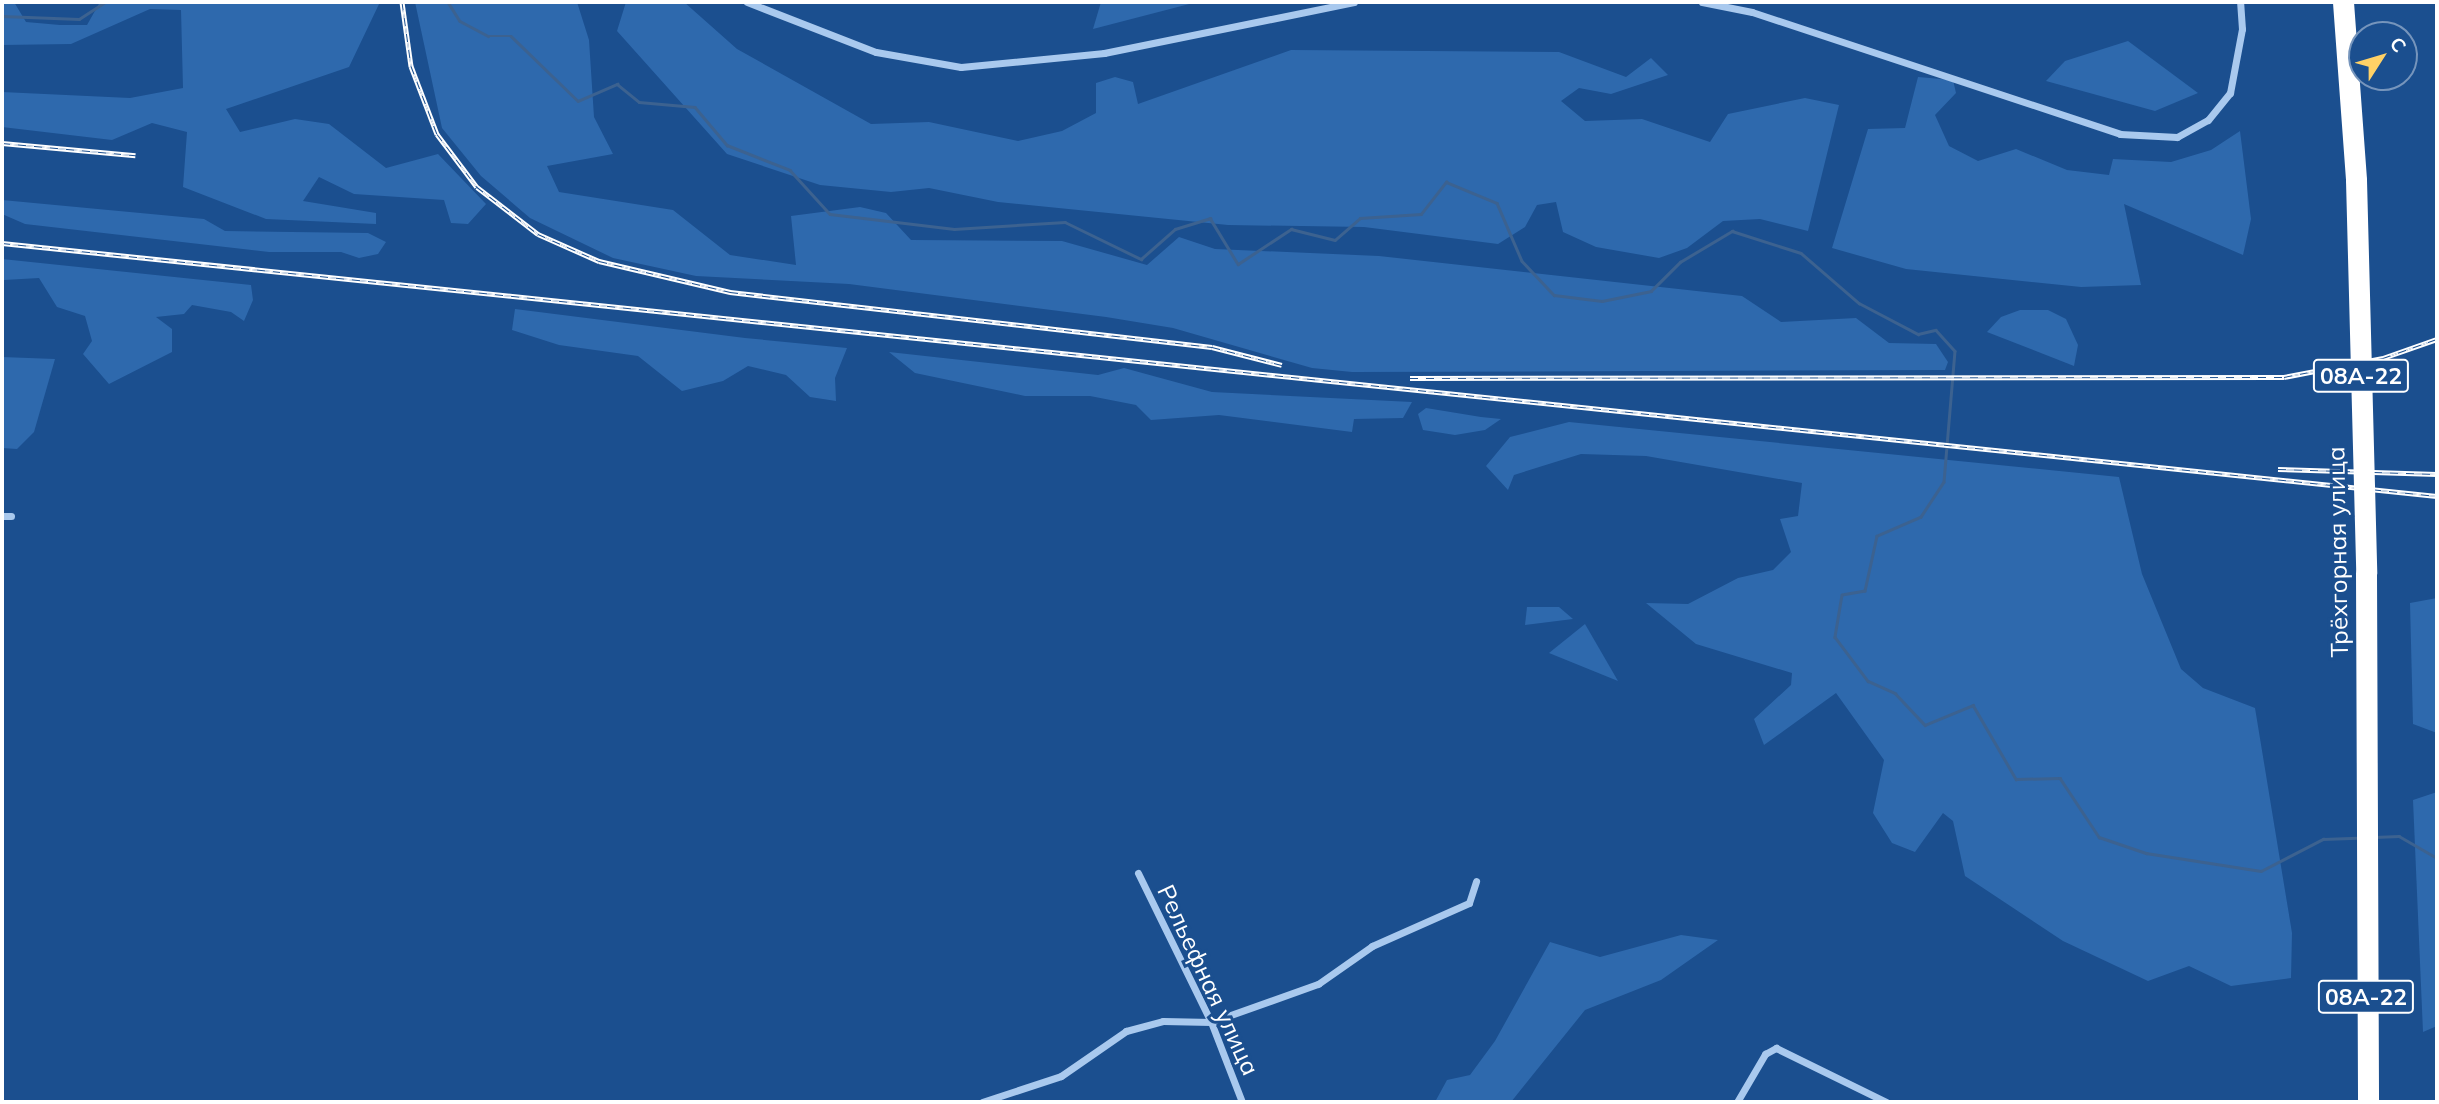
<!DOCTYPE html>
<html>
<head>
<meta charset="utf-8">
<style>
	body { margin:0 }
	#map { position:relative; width:2439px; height:1104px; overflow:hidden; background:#1b4f8f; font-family:Mulish,sans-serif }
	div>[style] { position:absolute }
	.green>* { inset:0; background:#2e69ad }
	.stream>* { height:2.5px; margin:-1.25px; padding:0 1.25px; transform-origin:1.25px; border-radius:1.25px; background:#3c6290 }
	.street>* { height:7px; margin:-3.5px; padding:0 3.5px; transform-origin:3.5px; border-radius:3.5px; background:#a9c9ee }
	.highway>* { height:21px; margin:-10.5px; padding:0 10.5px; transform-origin:10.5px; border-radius:10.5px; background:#fff }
	.rail>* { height:5px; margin-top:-2.5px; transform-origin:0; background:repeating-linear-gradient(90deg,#1b4f8f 0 8px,#fff 0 16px); box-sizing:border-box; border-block:2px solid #fff }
	.highway-bridge>* { height:21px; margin:-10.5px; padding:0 10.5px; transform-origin:10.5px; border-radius:10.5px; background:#fff }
	span { translate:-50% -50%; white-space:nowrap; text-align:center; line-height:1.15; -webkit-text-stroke:6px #1b4f8f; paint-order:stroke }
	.shield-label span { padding:2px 5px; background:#1b4f8f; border:2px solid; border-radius:5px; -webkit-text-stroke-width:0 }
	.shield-label { font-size:23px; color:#fff; font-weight:700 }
	.street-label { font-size:24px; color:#fff }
	.frame { position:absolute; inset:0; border:4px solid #fff; pointer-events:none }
	.north { position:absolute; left:2348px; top:21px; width:70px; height:70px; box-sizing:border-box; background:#1b4f8f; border:2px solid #7695bc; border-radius:50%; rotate:53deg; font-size:19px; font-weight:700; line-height:28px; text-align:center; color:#fff }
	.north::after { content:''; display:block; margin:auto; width:24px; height:32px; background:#ffd166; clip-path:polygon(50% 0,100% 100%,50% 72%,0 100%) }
</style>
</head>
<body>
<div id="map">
	<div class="green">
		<i style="clip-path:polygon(2px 2px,14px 2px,26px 22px,60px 25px,87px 25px,100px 2px,380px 2px,349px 67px,226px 109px,240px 132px,295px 119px,329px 124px,386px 168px,438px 154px,486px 204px,468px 224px,451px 223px,444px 200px,354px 194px,319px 177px,303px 201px,376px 213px,376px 224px,266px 219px,183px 187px,187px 132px,152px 123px,112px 140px,2px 127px,2px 92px,130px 98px,183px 88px,181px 10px,150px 9px,71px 44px,2px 45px)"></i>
		<i style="clip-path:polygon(415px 2px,577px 2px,589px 40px,594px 117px,613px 154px,547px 166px,559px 192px,673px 210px,730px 255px,796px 265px,791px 216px,860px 207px,886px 213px,911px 240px,1062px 241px,1147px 265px,1179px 237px,1215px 249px,1379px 256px,1742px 296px,1781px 322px,1856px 318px,1889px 343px,1936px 344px,1948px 362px,1945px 370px,1352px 372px,1312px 368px,1173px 328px,1106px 317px,849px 284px,696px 276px,613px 258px,530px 218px,481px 176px,442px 128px)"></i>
		<i style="clip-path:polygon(626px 2px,684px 2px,737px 49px,871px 124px,929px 122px,1018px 141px,1062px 131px,1096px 113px,1096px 83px,1115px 77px,1133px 82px,1138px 104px,1291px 50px,1559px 52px,1626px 77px,1651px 58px,1668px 75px,1611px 94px,1579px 88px,1561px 101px,1585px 121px,1642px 119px,1710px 142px,1728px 114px,1805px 98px,1839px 105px,1808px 231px,1760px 219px,1723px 221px,1687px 248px,1659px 258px,1596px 247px,1563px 232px,1556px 202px,1537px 205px,1525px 227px,1498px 244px,1364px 227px,1228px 225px,998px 202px,929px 188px,891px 192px,820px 185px,727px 154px,617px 31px)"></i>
		<i style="clip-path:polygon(1101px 2px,1197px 2px,1093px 29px)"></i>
		<i style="clip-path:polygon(2128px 41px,2198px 93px,2155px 111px,2046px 81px,2065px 61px)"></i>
		<i style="clip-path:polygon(1918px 77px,1953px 80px,1956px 93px,1935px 115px,1949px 146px,1978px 161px,2016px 149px,2067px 170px,2109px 175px,2113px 159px,2171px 162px,2211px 150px,2240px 131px,2251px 219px,2243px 255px,2124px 204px,2141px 285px,2081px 287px,1906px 269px,1832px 248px,1868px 129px,1905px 128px)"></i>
		<i style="clip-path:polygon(2px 200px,204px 219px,225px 231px,368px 233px,386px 242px,378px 254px,359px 258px,341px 252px,269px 252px,25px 224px,2px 214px)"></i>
		<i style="clip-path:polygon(2px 259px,251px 285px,253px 300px,244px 321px,231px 312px,192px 305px,184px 314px,156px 317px,172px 329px,172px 352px,109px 384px,83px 354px,92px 341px,85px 316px,57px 307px,39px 278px,4px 280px,2px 303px)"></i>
		<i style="clip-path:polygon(515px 309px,745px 338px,847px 348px,835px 378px,836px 401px,810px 397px,786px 375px,748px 366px,723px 381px,682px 391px,638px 356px,559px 345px,512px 330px)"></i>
		<i style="clip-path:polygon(2020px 310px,2048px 310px,2066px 319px,2078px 345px,2074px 366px,1987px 332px,2001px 317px)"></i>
		<i style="clip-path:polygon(889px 352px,1098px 375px,1124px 368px,1212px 392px,1412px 402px,1403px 418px,1354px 419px,1352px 432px,1219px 415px,1151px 420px,1136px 405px,1090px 396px,1025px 396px,915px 373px)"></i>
		<i style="clip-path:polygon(2px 357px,55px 359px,34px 432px,17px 449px,2px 448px)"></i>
		<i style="clip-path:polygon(1426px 408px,1481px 417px,1501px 419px,1485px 430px,1455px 435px,1423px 430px,1418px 414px)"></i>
		<i style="clip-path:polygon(1569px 422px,2119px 477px,2142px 574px,2181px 669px,2203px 688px,2255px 708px,2292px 933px,2291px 978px,2231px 986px,2189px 966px,2148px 981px,2063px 941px,1965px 876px,1953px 821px,1943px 813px,1915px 852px,1892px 843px,1873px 813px,1884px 760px,1836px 693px,1764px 745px,1754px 719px,1791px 685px,1792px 673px,1696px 644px,1646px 603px,1688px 604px,1738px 578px,1773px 570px,1791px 552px,1780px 519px,1798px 516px,1802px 483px,1646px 456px,1581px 454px,1514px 475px,1508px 490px,1486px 466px,1510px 437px)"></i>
		<i style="clip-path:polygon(2437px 598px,2437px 733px,2413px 724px,2410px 603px)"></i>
		<i style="clip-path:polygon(1527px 607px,1559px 607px,1573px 619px,1525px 625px)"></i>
		<i style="clip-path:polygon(1585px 624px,1618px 681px,1549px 653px)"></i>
		<i style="clip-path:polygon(2437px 792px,2437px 1026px,2423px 1032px,2413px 800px)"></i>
		<i style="clip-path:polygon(1681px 935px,1718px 940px,1661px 980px,1585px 1010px,1511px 1102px,1435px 1102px,1447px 1080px,1470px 1075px,1495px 1041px,1550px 942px,1600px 957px)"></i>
	</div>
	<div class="stream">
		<i style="left:448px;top:2px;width:22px;rotate:58deg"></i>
		<i style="left:460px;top:21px;width:32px;rotate:28deg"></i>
		<i style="left:488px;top:36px;width:23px"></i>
		<i style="left:511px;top:36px;width:93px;rotate:44.1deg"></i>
		<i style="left:578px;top:101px;width:43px;rotate:-23.6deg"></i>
		<i style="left:617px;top:84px;width:28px;rotate:39deg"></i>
		<i style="left:639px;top:102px;width:56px;rotate:5.1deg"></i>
		<i style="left:695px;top:107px;width:50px;rotate:49.9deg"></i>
		<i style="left:727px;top:145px;width:68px;rotate:21.6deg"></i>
		<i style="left:790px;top:170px;width:59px;rotate:47.7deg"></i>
		<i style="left:830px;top:214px;width:125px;rotate:6.9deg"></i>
		<i style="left:954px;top:229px;width:111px;rotate:-3.6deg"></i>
		<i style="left:1065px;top:222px;width:85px;rotate:26deg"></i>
		<i style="left:1141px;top:259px;width:45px;rotate:-41.4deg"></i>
		<i style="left:1175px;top:229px;width:37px;rotate:-17deg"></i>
		<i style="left:1210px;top:218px;width:54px;rotate:58.7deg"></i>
		<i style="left:1238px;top:264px;width:64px;rotate:-33.4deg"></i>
		<i style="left:1291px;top:229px;width:45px;rotate:14deg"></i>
		<i style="left:1335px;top:240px;width:33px;rotate:-41deg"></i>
		<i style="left:1360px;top:218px;width:61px;rotate:-3.8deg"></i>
		<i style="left:1421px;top:214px;width:41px;rotate:-52deg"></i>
		<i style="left:1446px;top:182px;width:55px;rotate:22.4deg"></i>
		<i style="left:1497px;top:203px;width:63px;rotate:66.7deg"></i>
		<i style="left:1522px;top:261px;width:47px;rotate:46.7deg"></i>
		<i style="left:1554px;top:295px;width:48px;rotate:7.1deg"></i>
		<i style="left:1602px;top:301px;width:50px;rotate:-11.5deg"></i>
		<i style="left:1651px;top:291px;width:41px;rotate:-45deg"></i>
		<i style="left:1680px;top:262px;width:61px;rotate:-30.8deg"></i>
		<i style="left:1732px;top:231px;width:72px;rotate:17.7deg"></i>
		<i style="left:1801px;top:253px;width:77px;rotate:40.8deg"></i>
		<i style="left:1859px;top:303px;width:67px;rotate:27.7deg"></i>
		<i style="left:1918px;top:334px;width:18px;rotate:-13deg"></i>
		<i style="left:1936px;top:330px;width:28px;rotate:48deg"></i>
		<i style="left:1955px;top:351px;width:131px;rotate:94.8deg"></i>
		<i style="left:1944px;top:482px;width:42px;rotate:123.3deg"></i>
		<i style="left:1921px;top:517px;width:48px;rotate:156.6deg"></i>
		<i style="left:1877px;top:536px;width:56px;rotate:102.3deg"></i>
		<i style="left:1865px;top:591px;width:23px;rotate:170deg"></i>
		<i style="left:1842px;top:595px;width:43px;rotate:99.5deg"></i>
		<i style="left:1835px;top:637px;width:55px;rotate:53.1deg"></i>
		<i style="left:1868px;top:681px;width:30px;rotate:24deg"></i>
		<i style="left:1895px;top:693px;width:44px;rotate:46.8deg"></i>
		<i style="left:1925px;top:725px;width:52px;rotate:-22.6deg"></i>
		<i style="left:1973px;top:705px;width:86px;rotate:59.8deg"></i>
		<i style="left:2016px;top:779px;width:44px;rotate:-1.3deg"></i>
		<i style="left:2060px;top:778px;width:71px;rotate:56.5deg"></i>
		<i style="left:2099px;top:837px;width:50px;rotate:18.8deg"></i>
		<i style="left:2146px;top:853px;width:116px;rotate:8.9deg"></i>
		<i style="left:2261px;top:871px;width:70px;rotate:-27.3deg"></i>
		<i style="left:2323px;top:839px;width:34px;rotate:-2deg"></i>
		<i style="left:2px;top:16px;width:77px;rotate:2.2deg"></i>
		<i style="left:79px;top:19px;width:31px;rotate:-33deg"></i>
		<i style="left:2374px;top:837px;width:25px;rotate:-2deg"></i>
		<i style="left:2399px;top:836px;width:44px;rotate:30.1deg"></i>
	</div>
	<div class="street">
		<i style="left:747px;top:2px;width:138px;rotate:21.2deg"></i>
		<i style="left:876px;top:52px;width:86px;rotate:10deg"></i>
		<i style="left:961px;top:67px;width:144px;rotate:-5.6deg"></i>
		<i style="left:1104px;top:53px;width:255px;rotate:-11.5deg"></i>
		<i style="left:1702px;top:2px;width:51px;rotate:11.3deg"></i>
		<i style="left:1752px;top:12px;width:388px;rotate:18.3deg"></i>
		<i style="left:2120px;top:134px;width:57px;rotate:3deg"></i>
		<i style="left:2177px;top:137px;width:35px;rotate:-29deg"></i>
		<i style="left:2208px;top:120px;width:35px;rotate:-51deg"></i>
		<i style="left:2230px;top:93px;width:65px;rotate:-79.4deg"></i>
		<i style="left:2242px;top:29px;width:27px;rotate:-94deg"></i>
		<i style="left:2px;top:516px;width:9px"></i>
		<i style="left:1138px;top:873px;width:166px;rotate:63.9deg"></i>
		<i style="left:1211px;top:1022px;width:86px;rotate:68.8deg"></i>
		<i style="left:982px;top:1102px;width:83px;rotate:-18.2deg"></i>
		<i style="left:1061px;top:1076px;width:79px;rotate:-34.7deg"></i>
		<i style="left:1126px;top:1031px;width:38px;rotate:-15deg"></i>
		<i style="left:1163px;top:1021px;width:48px;rotate:1.2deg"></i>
		<i style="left:1211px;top:1022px;width:114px;rotate:-19.6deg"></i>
		<i style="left:1318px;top:984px;width:66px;rotate:-35.1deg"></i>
		<i style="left:1372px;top:946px;width:106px;rotate:-23.9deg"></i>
		<i style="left:1469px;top:903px;width:23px;rotate:-72deg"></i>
		<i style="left:1737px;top:1102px;width:56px;rotate:-59.7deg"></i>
		<i style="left:1765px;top:1054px;width:13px;rotate:-29deg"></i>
		<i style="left:1776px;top:1048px;width:123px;rotate:26.1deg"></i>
	</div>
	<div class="highway">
		<i style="left:2343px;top:2px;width:178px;rotate:85.8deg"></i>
		<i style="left:2366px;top:573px;width:529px;rotate:89.78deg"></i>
	</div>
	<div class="rail">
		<i style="left:402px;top:2px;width:65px;rotate:82deg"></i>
		<i style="left:411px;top:66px;width:73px;rotate:69.1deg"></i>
		<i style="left:437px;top:134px;width:66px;rotate:53deg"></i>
		<i style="left:477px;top:187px;width:77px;rotate:37.6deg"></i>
		<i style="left:538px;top:234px;width:67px;rotate:23.9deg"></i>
		<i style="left:599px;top:261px;width:135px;rotate:13.3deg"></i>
		<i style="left:730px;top:292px;width:485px;rotate:6.5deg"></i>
		<i style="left:1212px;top:347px;width:72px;rotate:14.4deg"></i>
		<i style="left:2px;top:143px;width:134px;rotate:5.2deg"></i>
		<i style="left:2px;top:243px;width:2448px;rotate:5.93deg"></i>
		<i style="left:1410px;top:378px;width:874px;rotate:-0.07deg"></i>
		<i style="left:2284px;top:377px;width:101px;rotate:-10.9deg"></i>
		<i style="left:2383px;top:358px;width:57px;rotate:-19.4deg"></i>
		<i style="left:2278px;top:469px;width:159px;rotate:1.8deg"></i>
	</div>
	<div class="highway-bridge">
		<i style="left:2356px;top:180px;width:393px;rotate:88.5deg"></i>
	</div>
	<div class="shield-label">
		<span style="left:2361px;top:376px">08А-22</span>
		<span style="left:2366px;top:997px">08А-22</span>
	</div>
	<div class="street-label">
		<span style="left:2338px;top:552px;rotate:-91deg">Трёхгорная улица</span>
		<span style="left:1208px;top:980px;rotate:65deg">Рельефная улица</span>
	</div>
	<div class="frame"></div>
	<div class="north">С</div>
</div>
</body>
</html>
